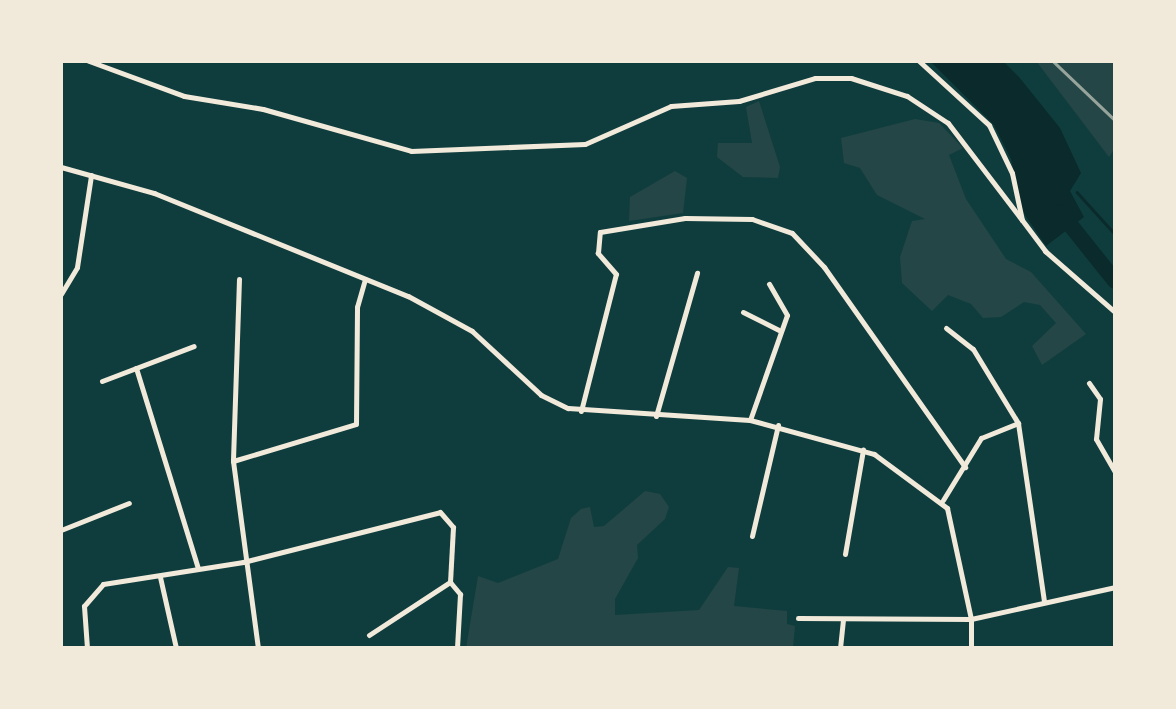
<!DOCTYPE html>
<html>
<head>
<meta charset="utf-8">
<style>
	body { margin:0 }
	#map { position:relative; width:1176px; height:709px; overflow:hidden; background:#0f3d3e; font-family:Bitter,serif }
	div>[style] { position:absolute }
	.green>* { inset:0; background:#244646 }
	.water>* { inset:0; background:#0a2a2b }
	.stream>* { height:2.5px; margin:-1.25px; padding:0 1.25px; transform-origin:1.25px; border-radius:1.25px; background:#0a2a2b }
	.river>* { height:16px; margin:-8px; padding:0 8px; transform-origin:8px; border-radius:8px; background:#0a2a2b }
	.minor>* { height:5px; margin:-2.5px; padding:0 2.5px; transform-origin:2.5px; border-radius:2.5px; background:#f1e9da }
	.rail>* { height:2.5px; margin:-1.25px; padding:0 1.25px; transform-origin:1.25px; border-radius:1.25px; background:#97a49c }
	span { translate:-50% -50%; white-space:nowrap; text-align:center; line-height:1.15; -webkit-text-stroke:7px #f1e9da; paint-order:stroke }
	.frame { position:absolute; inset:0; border:63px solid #f1e9da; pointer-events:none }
</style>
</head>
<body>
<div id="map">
	<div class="green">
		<i style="clip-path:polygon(1036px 61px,1115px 61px,1115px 148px,1109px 157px)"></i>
		<i style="clip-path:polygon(759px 101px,780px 167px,778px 178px,743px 177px,717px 157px,718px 143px,752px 143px,746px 107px)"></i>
		<i style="clip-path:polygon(915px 119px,939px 123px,963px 148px,949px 155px,966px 199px,1006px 259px,1031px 272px,1086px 334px,1042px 365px,1032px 346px,1056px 323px,1040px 305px,1024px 302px,1001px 317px,983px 318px,971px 304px,948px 295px,932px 311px,902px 283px,900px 257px,912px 221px,925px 219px,877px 195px,860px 168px,844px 163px,841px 138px)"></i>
		<i style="clip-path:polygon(675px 171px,687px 178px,683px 213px,629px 221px,630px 197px)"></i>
		<i style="clip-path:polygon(645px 491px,660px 494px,669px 507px,665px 519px,637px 545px,638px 558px,615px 599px,615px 615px,699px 610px,728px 567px,739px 568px,734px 606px,787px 611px,787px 624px,795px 626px,793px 648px,466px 648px,478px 576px,498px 583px,558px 559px,571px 518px,581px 509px,590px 507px,594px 527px,604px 526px)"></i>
	</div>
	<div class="water">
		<i style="clip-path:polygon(930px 61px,1003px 61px,1019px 77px,1060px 128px,1081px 173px,1070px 191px,1084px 217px,1046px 246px,1023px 212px,1011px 159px,994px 125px)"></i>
	</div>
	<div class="stream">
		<i style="left:1077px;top:192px;width:57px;rotate:47.9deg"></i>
	</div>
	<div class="river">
		<i style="left:1060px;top:212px;width:88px;rotate:51.4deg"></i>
	</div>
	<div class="minor">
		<i style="left:89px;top:61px;width:101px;rotate:20.2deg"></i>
		<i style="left:184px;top:96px;width:80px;rotate:9.3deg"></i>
		<i style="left:263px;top:109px;width:154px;rotate:15.8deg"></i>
		<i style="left:411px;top:151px;width:174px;rotate:-2.3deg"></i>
		<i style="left:585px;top:144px;width:94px;rotate:-23.8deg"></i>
		<i style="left:671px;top:106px;width:68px;rotate:-4.2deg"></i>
		<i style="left:739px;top:101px;width:79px;rotate:-16.8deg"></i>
		<i style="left:815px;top:78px;width:36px"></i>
		<i style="left:851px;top:78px;width:59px;rotate:17.8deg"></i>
		<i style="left:907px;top:96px;width:49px;rotate:33.4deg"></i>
		<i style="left:948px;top:123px;width:122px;rotate:52.7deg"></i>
		<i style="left:919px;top:61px;width:95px;rotate:42.4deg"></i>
		<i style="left:989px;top:125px;width:53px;rotate:64.4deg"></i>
		<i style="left:1012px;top:173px;width:48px;rotate:78deg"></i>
		<i style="left:1022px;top:220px;width:39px;rotate:53deg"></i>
		<i style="left:1045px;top:251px;width:93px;rotate:41.1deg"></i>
		<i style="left:61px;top:167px;width:97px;rotate:15.6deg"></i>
		<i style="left:154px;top:193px;width:274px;rotate:22.1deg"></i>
		<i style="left:408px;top:296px;width:73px;rotate:28.7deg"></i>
		<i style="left:472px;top:331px;width:94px;rotate:42.8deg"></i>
		<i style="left:541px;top:395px;width:30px;rotate:26deg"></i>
		<i style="left:568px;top:408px;width:182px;rotate:3.8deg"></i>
		<i style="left:750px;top:420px;width:129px;rotate:15.3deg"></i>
		<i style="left:874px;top:454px;width:91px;rotate:36.5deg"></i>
		<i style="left:947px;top:508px;width:114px;rotate:77.8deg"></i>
		<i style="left:971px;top:619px;width:29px;rotate:90deg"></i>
		<i style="left:239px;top:279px;width:182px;rotate:91.9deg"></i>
		<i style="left:233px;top:461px;width:189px;rotate:82.4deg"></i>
		<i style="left:61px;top:294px;width:31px;rotate:-59deg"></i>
		<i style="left:77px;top:267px;width:93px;rotate:-81.3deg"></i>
		<i style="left:743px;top:312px;width:40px;rotate:26.6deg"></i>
		<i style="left:946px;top:328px;width:34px;rotate:38deg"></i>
		<i style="left:973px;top:349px;width:87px;rotate:58.7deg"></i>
		<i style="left:1018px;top:423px;width:181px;rotate:81.7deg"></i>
		<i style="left:136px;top:368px;width:209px;rotate:72.8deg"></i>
		<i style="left:102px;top:381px;width:98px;rotate:-20.8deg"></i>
		<i style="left:1089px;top:383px;width:19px;rotate:55deg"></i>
		<i style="left:1100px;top:399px;width:40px;rotate:95.7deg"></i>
		<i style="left:1096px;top:439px;width:38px;rotate:60deg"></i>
		<i style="left:581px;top:411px;width:141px;rotate:-75.7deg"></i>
		<i style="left:616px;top:274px;width:28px;rotate:-131deg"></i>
		<i style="left:598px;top:253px;width:21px;rotate:-85deg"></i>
		<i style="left:600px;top:232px;width:86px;rotate:-9.4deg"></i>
		<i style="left:685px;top:218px;width:67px;rotate:0.9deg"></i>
		<i style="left:752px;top:219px;width:42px;rotate:19.3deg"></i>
		<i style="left:792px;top:233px;width:47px;rotate:46.7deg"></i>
		<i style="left:824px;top:267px;width:245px;rotate:54.8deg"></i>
		<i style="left:656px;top:416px;width:149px;rotate:-74deg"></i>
		<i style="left:750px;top:420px;width:111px;rotate:-70.6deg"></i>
		<i style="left:787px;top:315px;width:36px;rotate:-120deg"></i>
		<i style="left:233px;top:461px;width:128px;rotate:-16.7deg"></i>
		<i style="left:356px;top:424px;width:117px;rotate:-89.5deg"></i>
		<i style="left:357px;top:307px;width:29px;rotate:-74deg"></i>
		<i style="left:943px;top:500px;width:73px;rotate:-58.5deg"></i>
		<i style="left:981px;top:438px;width:40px;rotate:-22deg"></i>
		<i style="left:61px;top:530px;width:73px;rotate:-21.7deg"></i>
		<i style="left:752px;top:536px;width:114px;rotate:-76.8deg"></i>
		<i style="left:845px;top:554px;width:106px;rotate:-80.2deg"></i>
		<i style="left:160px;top:577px;width:73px;rotate:77.3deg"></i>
		<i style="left:798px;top:618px;width:173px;rotate:0.3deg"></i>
		<i style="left:971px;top:619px;width:148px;rotate:-12.5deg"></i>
		<i style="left:369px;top:635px;width:97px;rotate:-33.2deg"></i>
		<i style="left:87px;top:648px;width:42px;rotate:-94.1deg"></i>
		<i style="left:84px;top:606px;width:29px;rotate:-49deg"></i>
		<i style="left:103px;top:584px;width:142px;rotate:-8.9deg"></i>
		<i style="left:243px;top:562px;width:203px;rotate:-14.2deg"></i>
		<i style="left:440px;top:512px;width:20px;rotate:49deg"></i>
		<i style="left:453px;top:527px;width:55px;rotate:93.1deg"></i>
		<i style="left:450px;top:582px;width:16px;rotate:50deg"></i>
		<i style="left:460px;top:594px;width:54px;rotate:93.2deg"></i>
		<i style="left:840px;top:648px;width:29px;rotate:-84deg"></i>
	</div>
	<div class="rail">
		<i style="left:1053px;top:61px;width:86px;rotate:43.6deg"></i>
	</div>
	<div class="frame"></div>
</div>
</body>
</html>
